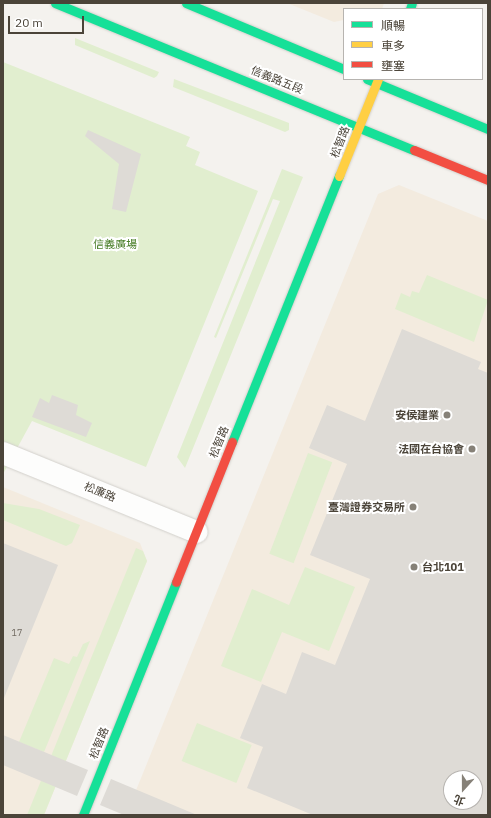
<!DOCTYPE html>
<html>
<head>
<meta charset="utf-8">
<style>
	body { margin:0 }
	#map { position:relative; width:491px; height:818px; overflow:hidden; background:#f4f2ee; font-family:"IBM Plex Sans","Noto Sans TC",sans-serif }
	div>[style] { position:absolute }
	.commercial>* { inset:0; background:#f3ebdf }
	.green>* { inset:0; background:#e1eecf; transform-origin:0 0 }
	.building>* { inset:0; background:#dedbd6 }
	.roads { filter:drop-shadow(0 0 1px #d2d0cb) drop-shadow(0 0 1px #d2d0cb) }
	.street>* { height:22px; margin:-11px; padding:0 11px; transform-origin:11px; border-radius:11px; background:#fdfdfc }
	.fast>* { height:9px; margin:-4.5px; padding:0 4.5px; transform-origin:4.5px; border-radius:4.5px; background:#16e098 }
	.slow>* { height:9px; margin:-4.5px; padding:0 4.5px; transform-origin:4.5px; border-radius:4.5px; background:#ffcf43 }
	.jam>* { height:9px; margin:-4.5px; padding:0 4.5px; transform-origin:4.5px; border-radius:4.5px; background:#f24e42 }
	.dots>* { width:11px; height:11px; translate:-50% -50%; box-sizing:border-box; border:2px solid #fff; border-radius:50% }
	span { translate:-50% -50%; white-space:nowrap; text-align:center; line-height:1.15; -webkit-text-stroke:4px #fff; paint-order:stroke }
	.number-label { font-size:9px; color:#706a61 }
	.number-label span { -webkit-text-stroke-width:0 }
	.street-label { font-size:11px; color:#4b4439 }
	.park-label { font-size:11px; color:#4a7f2a }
	.poi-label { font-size:11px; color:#4b4439; font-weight:700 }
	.right { translate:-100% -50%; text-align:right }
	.left { translate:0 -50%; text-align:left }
	.frame { position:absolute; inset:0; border:4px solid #4b4439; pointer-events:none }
	.legend { position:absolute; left:343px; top:8px; width:140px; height:72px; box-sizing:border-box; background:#fff; border:1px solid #b7b4b0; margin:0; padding:5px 7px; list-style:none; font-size:12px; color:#4b4439 }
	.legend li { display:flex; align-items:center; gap:8px; height:20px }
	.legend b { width:20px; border:1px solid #b7b4b0 }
	.north { position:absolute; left:443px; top:770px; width:40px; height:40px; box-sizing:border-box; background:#fff; border:1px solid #b7b4b0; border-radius:50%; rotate:201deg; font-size:11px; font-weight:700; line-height:16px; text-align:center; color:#4b4439 }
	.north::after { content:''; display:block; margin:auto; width:14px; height:18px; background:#868178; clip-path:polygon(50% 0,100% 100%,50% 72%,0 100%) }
	.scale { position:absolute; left:8px; top:16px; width:76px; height:18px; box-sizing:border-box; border:2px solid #4b4439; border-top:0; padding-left:5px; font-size:12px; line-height:14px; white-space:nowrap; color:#4b4439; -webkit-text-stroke:3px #fff; paint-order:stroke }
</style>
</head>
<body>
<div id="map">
	<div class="commercial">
		<i style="clip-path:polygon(287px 3px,384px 3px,382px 9px,344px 9px,344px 20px,334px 22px)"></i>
		<i style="clip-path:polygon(evenodd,399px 185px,488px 221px,488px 815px,126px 815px,378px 194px,399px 185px,451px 778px,475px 778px,475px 802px,451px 802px,451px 778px)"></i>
		<i style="clip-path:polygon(3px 487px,140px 543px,147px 561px,44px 815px,3px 814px)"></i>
	</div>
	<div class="green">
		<i style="clip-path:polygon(75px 38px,159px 72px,157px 76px,154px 78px,75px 45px)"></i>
		<i style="clip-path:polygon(3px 62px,190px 137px,186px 146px,200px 152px,195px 165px,258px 191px,146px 467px,32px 421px,3px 474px)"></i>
		<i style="clip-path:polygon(174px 79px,289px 123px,289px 130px,285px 132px,173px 87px)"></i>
		<i style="clip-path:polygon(282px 169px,303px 177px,185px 468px,177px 457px,280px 201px,273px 199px,216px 338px,214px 337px)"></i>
		<i style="clip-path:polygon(427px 275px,488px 300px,474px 342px,395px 309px,401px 293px,410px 297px,412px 291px,419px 293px)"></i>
		<i style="left:308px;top:453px;width:26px;height:108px;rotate:21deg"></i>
		<i style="clip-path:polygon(3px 503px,39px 509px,80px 525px,72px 543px,66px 546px,3px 520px)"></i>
		<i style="clip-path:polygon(136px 548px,143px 551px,147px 561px,44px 815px,27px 815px)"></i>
		<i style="clip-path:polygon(305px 567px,355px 587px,329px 651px,282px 632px,261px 682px,221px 666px,252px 589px,289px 605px)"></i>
		<i style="clip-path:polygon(90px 641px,44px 752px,19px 742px,54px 658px,69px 664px,73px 656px,77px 657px,83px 644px)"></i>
		<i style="left:197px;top:723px;width:59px;height:41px;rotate:22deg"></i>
	</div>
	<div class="building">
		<i style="clip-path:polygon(88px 130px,141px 154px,126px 212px,112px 209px,119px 164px,85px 136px)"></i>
		<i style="clip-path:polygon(evenodd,402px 329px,481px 362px,478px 369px,488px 373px,488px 815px,313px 815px,247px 788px,263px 747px,240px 738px,262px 684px,286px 694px,302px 652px,335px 665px,370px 579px,310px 555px,347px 464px,309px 448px,327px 405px,365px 421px,402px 329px,451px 778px,475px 778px,475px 802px,451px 802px,451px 778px)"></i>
		<i style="clip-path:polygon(52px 395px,78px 405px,76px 415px,92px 423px,86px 437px,32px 417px,40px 398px,49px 403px)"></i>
		<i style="clip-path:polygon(3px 543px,58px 565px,4px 698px,3px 698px)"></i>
		<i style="clip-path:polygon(3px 735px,88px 770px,77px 796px,3px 765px)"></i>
		<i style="clip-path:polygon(111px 779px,197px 815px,124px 815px,100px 805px)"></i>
	</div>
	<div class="roads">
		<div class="street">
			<i style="left:3px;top:453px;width:209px;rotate:22.2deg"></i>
		</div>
		<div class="fast">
			<i style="left:55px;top:3px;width:388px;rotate:22.3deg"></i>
			<i style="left:186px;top:3px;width:171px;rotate:22.7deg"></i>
			<i style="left:410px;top:9px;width:6px;rotate:-72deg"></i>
			<i style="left:367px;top:79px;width:131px;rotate:22.5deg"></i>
			<i style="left:232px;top:442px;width:287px;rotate:-68.1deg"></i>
			<i style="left:83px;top:815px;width:251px;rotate:-68.2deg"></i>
		</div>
		<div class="slow">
			<i style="left:339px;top:176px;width:105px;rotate:-68.1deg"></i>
		</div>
		<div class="jam">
			<i style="left:414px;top:150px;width:80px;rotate:22.1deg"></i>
			<i style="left:176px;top:582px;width:151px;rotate:-68.2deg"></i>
		</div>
	</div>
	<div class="dots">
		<i style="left:447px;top:415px;background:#868178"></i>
		<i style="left:472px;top:449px;background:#868178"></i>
		<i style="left:413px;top:507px;background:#868178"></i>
		<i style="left:414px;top:567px;background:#868178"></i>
	</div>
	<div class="number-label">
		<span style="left:17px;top:633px">17</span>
	</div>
	<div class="street-label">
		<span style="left:277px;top:80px;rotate:22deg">信義路五段</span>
		<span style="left:340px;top:142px;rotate:-69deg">松智路</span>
		<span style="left:219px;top:442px;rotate:-68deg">松智路</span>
		<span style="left:100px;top:492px;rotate:22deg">松廉路</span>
		<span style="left:99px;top:743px;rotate:-68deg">松智路</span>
	</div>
	<div class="park-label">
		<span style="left:115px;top:244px">信義廣場</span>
	</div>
	<div class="poi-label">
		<span class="right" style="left:439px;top:415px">安侯建業</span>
		<span class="right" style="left:464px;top:449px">法國在台協會</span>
		<span class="right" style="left:405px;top:507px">臺灣證券交易所</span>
		<span class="left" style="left:422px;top:567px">台北101</span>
	</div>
	<div class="frame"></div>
	<ul class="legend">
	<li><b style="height:5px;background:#16e098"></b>順暢</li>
	<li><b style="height:5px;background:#ffcf43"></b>車多</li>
	<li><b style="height:5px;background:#f24e42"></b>壅塞</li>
	</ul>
	<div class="north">北</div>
	<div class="scale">20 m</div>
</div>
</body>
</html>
